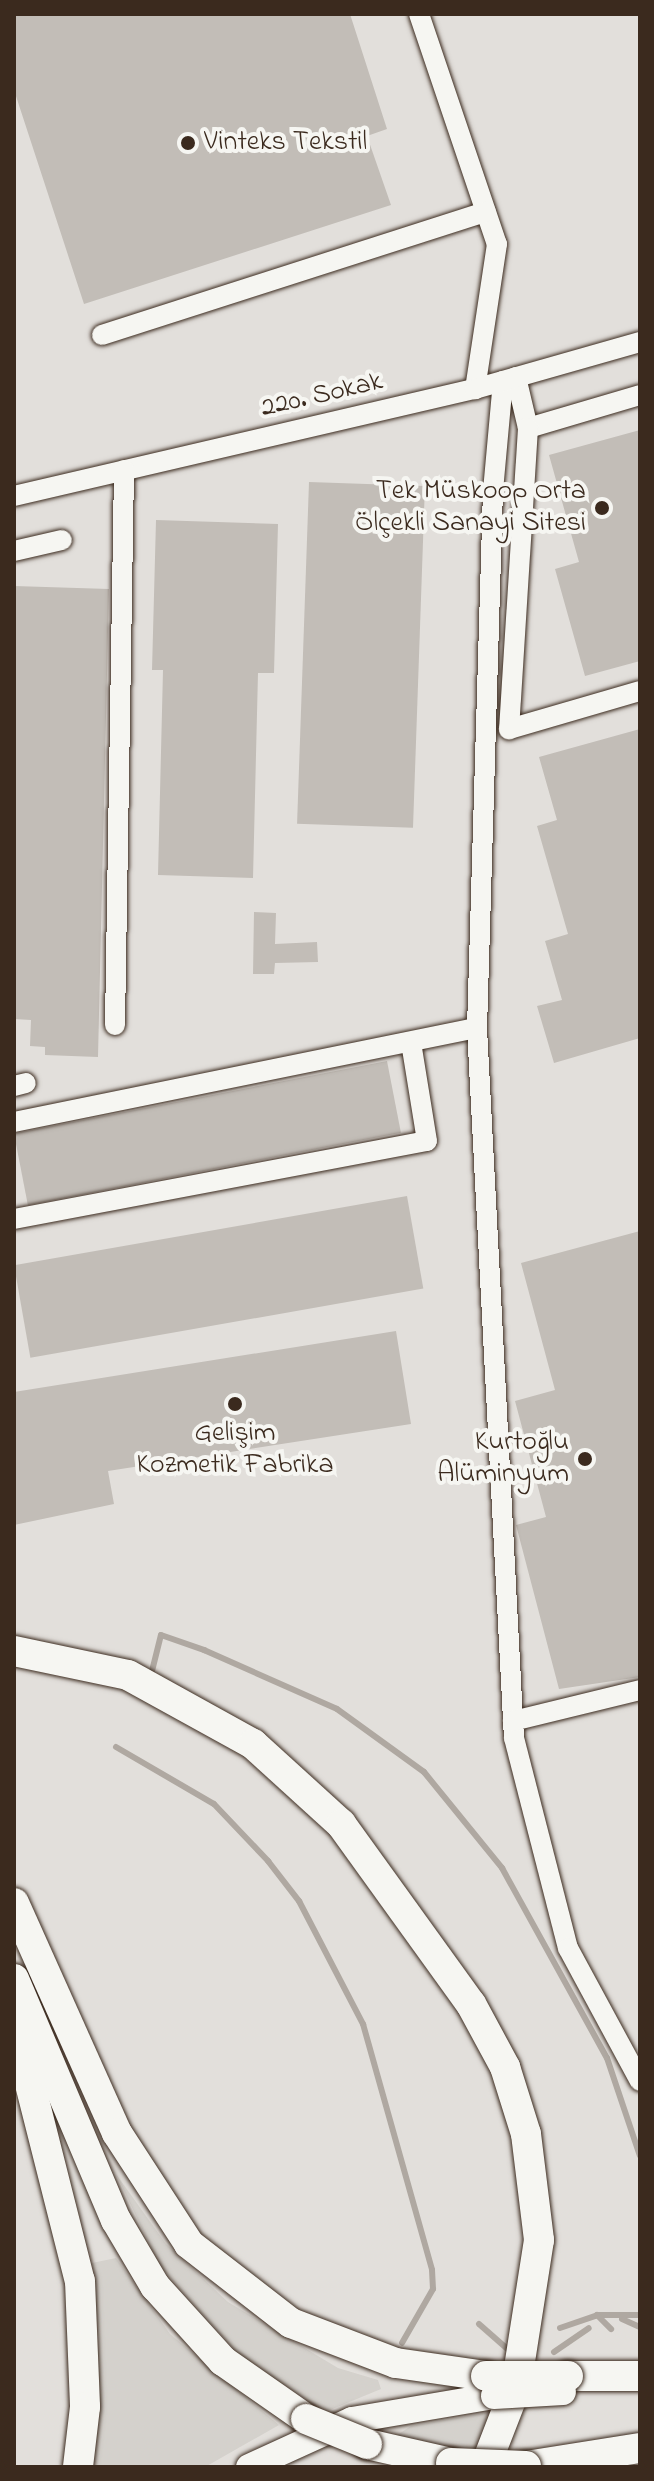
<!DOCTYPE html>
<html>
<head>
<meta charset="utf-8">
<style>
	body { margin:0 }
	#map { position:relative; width:654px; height:2481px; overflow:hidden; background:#efeeea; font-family:"Indie Flower",sans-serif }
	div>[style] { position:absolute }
	.built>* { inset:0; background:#e2dfdb; transform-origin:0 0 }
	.green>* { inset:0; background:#d4d1cc }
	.stream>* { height:6px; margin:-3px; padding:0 3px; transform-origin:3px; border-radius:3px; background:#afa8a1 }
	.building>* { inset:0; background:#c2bdb7; transform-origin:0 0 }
	.roads { filter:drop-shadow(0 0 2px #3b2a1e) drop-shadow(0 0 2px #3b2a1e) }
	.minor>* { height:20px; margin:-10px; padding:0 10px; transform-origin:10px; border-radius:10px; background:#f6f6f2 }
	.major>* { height:26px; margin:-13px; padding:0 13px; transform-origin:13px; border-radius:13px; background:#f6f6f2 }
	.highway>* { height:30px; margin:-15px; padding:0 15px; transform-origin:15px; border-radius:15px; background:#f6f6f2 }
	.bridges { filter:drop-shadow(0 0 2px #3b2a1e) drop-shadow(0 0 2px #3b2a1e) }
	.major-bridge>* { height:26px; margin:-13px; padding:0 13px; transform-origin:13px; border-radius:13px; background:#f6f6f2 }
	.highway-bridge>* { height:30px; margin:-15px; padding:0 15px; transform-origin:15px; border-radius:15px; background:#f6f6f2 }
	.dots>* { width:22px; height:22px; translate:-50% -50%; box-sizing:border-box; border:4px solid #f6f6f2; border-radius:50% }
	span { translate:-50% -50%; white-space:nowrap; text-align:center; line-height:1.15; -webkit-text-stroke:8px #f6f6f2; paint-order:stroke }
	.poi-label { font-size:28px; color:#3b2a1e }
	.left { translate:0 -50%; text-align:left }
	.right { translate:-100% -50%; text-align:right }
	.street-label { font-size:28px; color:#3b2a1e }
	.frame { position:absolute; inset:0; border:16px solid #3b2a1e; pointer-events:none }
</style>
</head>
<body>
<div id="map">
	<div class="built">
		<i style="left:14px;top:14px;width:626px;height:2453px"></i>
	</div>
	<div class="green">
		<i style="clip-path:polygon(116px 2174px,166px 2244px,228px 2302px,338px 2368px,378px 2380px,381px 2389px,325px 2412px,241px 2357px,160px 2266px)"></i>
		<i style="clip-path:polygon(116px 2258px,170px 2334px,279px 2425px,205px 2467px,94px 2467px,99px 2337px,92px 2263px)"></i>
		<i style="clip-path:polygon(491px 2412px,475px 2453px,391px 2439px,411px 2426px)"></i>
	</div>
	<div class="stream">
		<i style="left:152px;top:1671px;width:37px;rotate:-76deg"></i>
		<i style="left:161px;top:1635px;width:46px;rotate:19.2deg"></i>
		<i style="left:204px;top:1650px;width:145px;rotate:23.9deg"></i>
		<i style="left:337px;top:1709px;width:107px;rotate:35.9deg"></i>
		<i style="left:424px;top:1772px;width:124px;rotate:50.9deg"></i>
		<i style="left:502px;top:1868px;width:217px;rotate:61.1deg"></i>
		<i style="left:607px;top:2058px;width:103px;rotate:71.4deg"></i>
		<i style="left:116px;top:1747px;width:113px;rotate:30.2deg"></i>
		<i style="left:214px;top:1804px;width:79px;rotate:46.5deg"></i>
		<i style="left:268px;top:1861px;width:51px;rotate:52.2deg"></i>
		<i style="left:299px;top:1901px;width:139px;rotate:62.5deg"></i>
		<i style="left:363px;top:2024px;width:255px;rotate:74.3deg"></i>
		<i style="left:432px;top:2270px;width:19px;rotate:87deg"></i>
		<i style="left:433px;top:2289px;width:62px;rotate:119.9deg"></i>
		<i style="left:597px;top:2315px;width:43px"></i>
		<i style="left:622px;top:2319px;width:20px;rotate:24deg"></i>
		<i style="left:479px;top:2324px;width:44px;rotate:41.3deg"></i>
		<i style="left:560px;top:2328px;width:39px;rotate:-19deg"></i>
		<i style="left:597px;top:2315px;width:20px;rotate:45deg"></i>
		<i style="left:554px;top:2352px;width:42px;rotate:-34.4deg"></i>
	</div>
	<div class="building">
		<i style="clip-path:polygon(14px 14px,350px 14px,387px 129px,367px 136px,391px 205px,84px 304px,14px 90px)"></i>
		<i style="clip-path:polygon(640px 430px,640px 661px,585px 676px,555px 569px,579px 562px,549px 455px)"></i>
		<i style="left:309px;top:482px;width:116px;height:342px;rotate:2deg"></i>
		<i style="clip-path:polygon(156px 520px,278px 524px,274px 673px,258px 673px,253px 878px,158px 875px,163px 670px,152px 670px)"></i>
		<i style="clip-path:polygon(14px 586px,109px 589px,98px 1057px,45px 1055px,45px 1047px,30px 1046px,31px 1020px,14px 1019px)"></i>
		<i style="clip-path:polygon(640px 729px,640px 1038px,554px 1063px,537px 1006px,562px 1000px,545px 941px,568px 934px,537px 826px,557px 820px,539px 757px)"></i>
		<i style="clip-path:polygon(254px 912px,276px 913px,275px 944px,317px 942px,318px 962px,275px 963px,274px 974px,253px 974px)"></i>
		<i style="left:387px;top:1061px;width:73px;height:380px;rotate:79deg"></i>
		<i style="left:407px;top:1196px;width:94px;height:399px;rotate:80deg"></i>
		<i style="clip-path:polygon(640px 1231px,640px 1677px,559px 1689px,516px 1525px,546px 1517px,515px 1401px,555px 1390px,521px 1263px)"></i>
		<i style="clip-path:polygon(396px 1331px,411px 1424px,108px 1471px,114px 1504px,14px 1525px,14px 1392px)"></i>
	</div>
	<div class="roads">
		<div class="minor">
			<i style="left:419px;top:14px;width:243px;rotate:71.3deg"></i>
			<i style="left:497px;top:244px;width:147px;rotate:98.6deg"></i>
			<i style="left:102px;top:335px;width:403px;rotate:-17.8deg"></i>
			<i style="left:516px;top:377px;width:52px;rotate:76.8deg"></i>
			<i style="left:503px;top:381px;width:109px;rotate:95.2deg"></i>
			<i style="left:493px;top:490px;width:538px;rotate:91.7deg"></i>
			<i style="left:477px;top:1028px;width:711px;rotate:87.02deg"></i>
			<i style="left:514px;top:1738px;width:217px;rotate:75.6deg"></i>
			<i style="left:568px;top:1948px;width:151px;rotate:61.6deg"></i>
			<i style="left:640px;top:395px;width:117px;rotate:163.6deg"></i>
			<i style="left:528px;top:428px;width:302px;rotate:93.6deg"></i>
			<i style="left:509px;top:729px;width:136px;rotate:-16.2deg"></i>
			<i style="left:14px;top:496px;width:473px;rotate:-13.1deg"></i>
			<i style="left:475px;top:389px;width:172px;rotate:-15.9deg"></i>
			<i style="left:14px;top:551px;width:49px;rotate:-12.9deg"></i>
			<i style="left:115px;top:1025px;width:555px;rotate:-89.07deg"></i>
			<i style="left:14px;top:1086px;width:12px;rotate:-14deg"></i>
			<i style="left:14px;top:1122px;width:472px;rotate:-11.5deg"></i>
			<i style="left:14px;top:1219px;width:420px;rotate:-10.7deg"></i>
			<i style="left:427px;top:1141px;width:100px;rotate:-99.2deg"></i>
			<i style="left:513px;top:1721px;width:131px;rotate:-13.7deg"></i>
		</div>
		<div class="major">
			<i style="left:249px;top:2467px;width:113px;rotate:-24.5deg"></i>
			<i style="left:352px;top:2420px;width:144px;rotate:-9.6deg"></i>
		</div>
		<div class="highway">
			<i style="left:14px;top:1651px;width:116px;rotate:11.9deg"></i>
			<i style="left:128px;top:1675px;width:143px;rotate:28.9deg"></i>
			<i style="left:253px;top:1744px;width:119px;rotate:42.3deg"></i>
			<i style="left:341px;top:1824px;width:222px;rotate:54.2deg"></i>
			<i style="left:471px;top:2004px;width:72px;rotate:61.6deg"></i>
			<i style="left:505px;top:2067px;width:70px;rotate:72.6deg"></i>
			<i style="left:526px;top:2134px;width:107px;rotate:83deg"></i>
			<i style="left:539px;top:2240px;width:149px;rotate:98.9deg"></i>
			<i style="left:516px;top:2387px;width:86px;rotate:111.2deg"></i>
			<i style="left:14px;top:1903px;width:252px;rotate:65.9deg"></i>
			<i style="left:117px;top:2133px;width:132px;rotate:57deg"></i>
			<i style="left:189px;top:2244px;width:129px;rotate:37.8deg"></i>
			<i style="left:291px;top:2323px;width:112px;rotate:20.9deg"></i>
			<i style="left:396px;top:2363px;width:91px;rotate:8.2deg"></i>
			<i style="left:14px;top:1979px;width:262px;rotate:67.1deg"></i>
			<i style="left:116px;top:2220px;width:77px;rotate:59.4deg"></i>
			<i style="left:155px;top:2286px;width:101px;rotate:47.8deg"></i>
			<i style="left:223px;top:2361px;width:101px;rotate:34.9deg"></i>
			<i style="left:14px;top:2021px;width:268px;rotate:75.8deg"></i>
			<i style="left:80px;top:2281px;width:126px;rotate:87.7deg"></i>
			<i style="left:85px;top:2407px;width:60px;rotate:96.7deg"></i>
			<i style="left:568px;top:2376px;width:72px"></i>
			<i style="left:367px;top:2444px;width:86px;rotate:12.7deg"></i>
			<i style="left:526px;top:2466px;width:115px;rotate:-9deg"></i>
		</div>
	</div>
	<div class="bridges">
		<div class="major-bridge">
			<i style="left:494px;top:2396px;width:69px;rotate:-3.3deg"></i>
		</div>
		<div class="highway-bridge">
			<i style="left:486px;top:2376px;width:82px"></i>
			<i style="left:306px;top:2419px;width:66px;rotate:22.3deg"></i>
			<i style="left:451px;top:2463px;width:75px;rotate:2.3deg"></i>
		</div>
	</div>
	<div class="dots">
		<i style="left:188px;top:143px;background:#3b2a1e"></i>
		<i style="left:602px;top:508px;background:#3b2a1e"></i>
		<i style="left:235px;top:1404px;background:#3b2a1e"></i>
		<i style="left:585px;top:1459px;background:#3b2a1e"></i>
	</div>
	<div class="poi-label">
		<span class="left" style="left:204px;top:143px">Vinteks Tekstil</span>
		<span class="right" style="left:586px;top:508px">Tek Müskoop Orta<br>Ölçekli Sanayi Sitesi</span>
		<span style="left:235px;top:1450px">Gelişim<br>Kozmetik Fabrika</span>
		<span class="right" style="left:569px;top:1459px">Kurtoğlu<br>Alüminyum</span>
	</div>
	<div class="street-label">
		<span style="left:322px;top:396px;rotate:-13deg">220. Sokak</span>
	</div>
	<div class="frame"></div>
</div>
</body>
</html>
